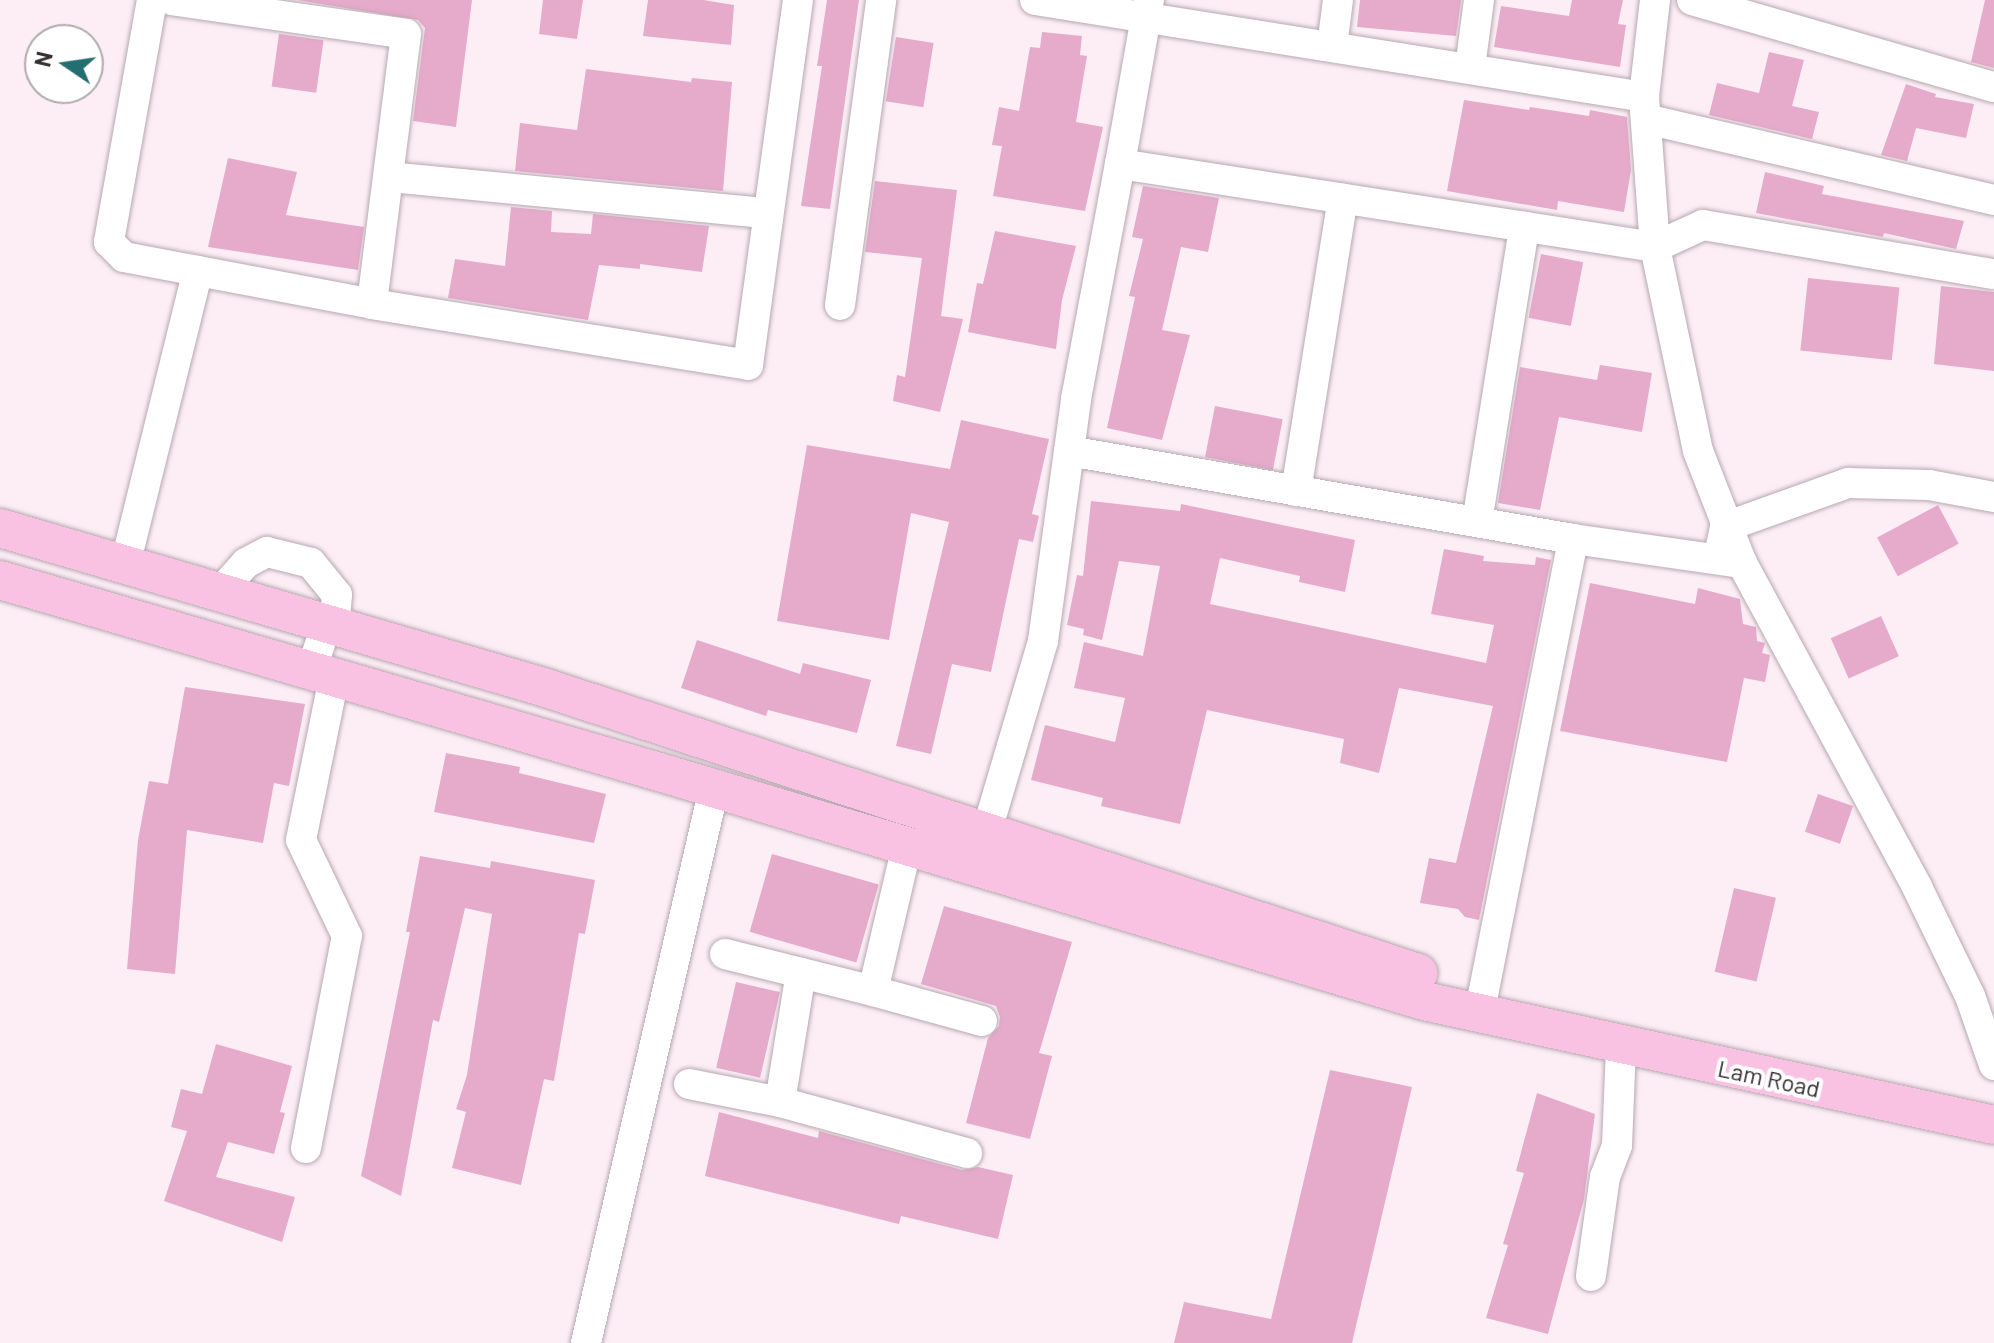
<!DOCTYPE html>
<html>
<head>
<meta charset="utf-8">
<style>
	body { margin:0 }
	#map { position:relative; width:1994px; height:1343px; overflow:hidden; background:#fdeef6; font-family:Barlow,sans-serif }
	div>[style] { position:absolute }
	.building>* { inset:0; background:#e6aacb; transform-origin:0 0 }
	.roads { filter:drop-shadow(0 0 2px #b7a8b0) drop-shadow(0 0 2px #b7a8b0) }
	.minor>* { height:30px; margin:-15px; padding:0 15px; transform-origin:15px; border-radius:15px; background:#fff }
	.major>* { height:38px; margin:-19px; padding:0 19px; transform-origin:19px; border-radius:19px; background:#f9c2e2 }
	span { translate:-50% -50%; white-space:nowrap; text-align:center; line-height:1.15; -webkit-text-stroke:8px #fff; paint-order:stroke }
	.street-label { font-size:24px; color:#363033 }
	.north { position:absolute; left:24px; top:24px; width:80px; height:80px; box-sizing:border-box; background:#fff; border:2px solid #afacad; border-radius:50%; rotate:283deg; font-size:22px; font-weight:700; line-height:32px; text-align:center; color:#363033 }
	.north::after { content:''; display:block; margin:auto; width:28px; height:36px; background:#236e70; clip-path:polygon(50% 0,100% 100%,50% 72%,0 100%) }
</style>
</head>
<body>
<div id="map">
	<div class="building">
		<i style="clip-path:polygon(297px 0,472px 0,456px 127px,413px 121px,425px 28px,418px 20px)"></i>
		<i style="clip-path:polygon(543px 0,583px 0,577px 39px,539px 34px)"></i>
		<i style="clip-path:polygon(648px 0,703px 0,734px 5px,731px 45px,643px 36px)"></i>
		<i style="clip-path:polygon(827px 0,859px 0,830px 209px,801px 206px,822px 66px,817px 66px)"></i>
		<i style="clip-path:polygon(1360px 0,1461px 0,1456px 36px,1357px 27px)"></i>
		<i style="clip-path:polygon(1572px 0,1623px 0,1618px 24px,1626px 25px,1620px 67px,1494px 47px,1501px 6px,1569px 16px)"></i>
		<i style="clip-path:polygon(1985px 0,1994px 0,1994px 68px,1971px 62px)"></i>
		<i style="clip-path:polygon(1042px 32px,1082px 36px,1080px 55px,1087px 56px,1076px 122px,1103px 127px,1085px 211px,993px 196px,1002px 146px,992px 145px,999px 107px,1019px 111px,1030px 47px,1040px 48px)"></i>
		<i style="left:279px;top:34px;width:45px;height:53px;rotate:8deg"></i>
		<i style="left:896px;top:37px;width:38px;height:65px;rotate:9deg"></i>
		<i style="clip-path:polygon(1769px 52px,1804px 60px,1792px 106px,1819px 112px,1812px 139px,1709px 115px,1717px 83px,1759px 93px)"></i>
		<i style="clip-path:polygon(586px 69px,691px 82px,692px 78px,732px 82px,723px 191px,515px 171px,520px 123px,577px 130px)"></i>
		<i style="clip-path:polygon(1906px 84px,1936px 94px,1935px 97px,1974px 104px,1966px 138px,1916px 128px,1907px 161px,1881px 155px)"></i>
		<i style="clip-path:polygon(1464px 100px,1529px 110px,1530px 107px,1589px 116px,1590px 110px,1627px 117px,1631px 170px,1624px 212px,1558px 201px,1557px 210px,1447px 191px)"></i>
		<i style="clip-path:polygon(228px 158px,297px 172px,286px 215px,364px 227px,358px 270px,208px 247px)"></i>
		<i style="clip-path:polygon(1765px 172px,1824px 186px,1822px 194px,1964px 221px,1956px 249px,1884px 233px,1883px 237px,1756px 213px)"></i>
		<i style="clip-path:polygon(875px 181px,957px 190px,941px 316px,963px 319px,940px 412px,893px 401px,897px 375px,905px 377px,922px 258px,865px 252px)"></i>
		<i style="clip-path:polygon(1143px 186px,1219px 198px,1208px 252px,1181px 247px,1162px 330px,1190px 335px,1162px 440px,1107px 428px,1135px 297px,1129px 296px,1143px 239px,1132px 237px)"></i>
		<i style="clip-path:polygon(511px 207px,552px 211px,551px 232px,591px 234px,593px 214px,709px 226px,702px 272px,640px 264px,640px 269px,599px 265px,588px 320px,448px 298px,455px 259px,505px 266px)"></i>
		<i style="clip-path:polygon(995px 231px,1076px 246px,1062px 300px,1056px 349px,968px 332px,977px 283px,983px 284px)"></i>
		<i style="left:1541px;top:254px;width:43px;height:65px;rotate:11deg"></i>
		<i style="left:1808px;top:278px;width:92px;height:73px;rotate:6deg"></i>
		<i style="clip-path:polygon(1941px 286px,1994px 292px,1994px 371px,1934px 364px)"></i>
		<i style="clip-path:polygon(1600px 365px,1652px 373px,1642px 432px,1559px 417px,1540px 510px,1498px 503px,1520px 367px,1597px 380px)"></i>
		<i style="left:1215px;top:406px;width:69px;height:52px;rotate:11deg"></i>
		<i style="clip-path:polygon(961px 420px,1049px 439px,1032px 514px,1039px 516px,1033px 542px,1019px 539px,991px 672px,952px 664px,931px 754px,896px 746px,949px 522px,911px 513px,889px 640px,777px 621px,807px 445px,950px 469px)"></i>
		<i style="clip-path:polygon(1091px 501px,1180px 511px,1181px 504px,1355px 540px,1345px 592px,1299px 582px,1300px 576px,1220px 558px,1210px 604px,1486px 663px,1494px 625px,1431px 614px,1444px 549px,1484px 556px,1483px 561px,1535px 565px,1536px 557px,1551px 560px,1479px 920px,1465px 917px,1458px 909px,1420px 903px,1429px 858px,1456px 863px,1493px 706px,1399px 688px,1379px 773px,1340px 763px,1344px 739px,1207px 710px,1180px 824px,1101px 806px,1103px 798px,1031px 780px,1045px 725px,1115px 742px,1125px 698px,1074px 688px,1084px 642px,1143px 656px,1160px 566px,1119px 561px,1102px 640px,1083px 635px,1084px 629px,1067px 625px,1077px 575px,1083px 576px)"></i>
		<i style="left:1938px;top:505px;width:44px;height:69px;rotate:62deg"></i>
		<i style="clip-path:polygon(1590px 583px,1695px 604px,1698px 588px,1740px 599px,1743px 624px,1756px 627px,1757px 641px,1765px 643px,1762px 653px,1770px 655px,1765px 682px,1744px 678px,1727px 762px,1560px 731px)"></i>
		<i style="left:1881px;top:616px;width:44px;height:55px;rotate:66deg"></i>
		<i style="clip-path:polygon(697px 640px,800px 674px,803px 663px,871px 680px,857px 733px,768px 710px,766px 716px,681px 688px)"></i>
		<i style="clip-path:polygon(185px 687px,305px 704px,289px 786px,274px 783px,263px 843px,187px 830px,175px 974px,127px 969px,138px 840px,149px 781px,168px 784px)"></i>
		<i style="clip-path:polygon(446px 753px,520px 767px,519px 773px,606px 794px,594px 843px,434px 812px)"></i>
		<i style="left:1818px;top:794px;width:37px;height:40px;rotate:19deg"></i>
		<i style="left:772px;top:854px;width:111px;height:81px;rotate:16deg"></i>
		<i style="clip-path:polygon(420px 856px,490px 868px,491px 861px,595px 880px,585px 934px,579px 933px,554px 1081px,544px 1079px,521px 1185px,452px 1168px,466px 1112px,456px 1109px,467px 1075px,492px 914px,465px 908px,439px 1022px,433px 1020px,401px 1196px,361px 1176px,410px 932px,406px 932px)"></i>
		<i style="left:1734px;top:888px;width:43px;height:86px;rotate:13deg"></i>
		<i style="clip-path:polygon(944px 906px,1072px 942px,1039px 1053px,1052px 1056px,1030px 1139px,966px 1123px,988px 1038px,999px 1026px,1000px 1017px,996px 1006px,921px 984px)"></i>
		<i style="left:736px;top:982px;width:45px;height:88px;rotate:13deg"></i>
		<i style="clip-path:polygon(216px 1044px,292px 1066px,280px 1112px,285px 1113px,274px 1154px,228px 1142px,216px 1177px,295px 1197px,282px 1242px,164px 1201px,187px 1131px,171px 1127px,181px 1089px,202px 1094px)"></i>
		<i style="clip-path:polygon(1330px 1070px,1412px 1087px,1352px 1343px,1174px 1343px,1184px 1302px,1271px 1319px)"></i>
		<i style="clip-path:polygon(1537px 1093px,1595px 1114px,1584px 1199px,1548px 1334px,1486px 1318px,1508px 1245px,1503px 1244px,1524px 1173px,1516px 1171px)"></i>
		<i style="clip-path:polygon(719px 1112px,818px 1138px,819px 1131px,962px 1170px,978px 1167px,1013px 1175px,998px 1239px,901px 1216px,899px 1224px,705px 1176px)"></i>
	</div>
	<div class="roads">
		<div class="minor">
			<i style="left:152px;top:0;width:246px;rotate:100.1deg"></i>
			<i style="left:109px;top:242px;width:21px;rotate:45deg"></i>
			<i style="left:124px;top:257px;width:252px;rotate:10.7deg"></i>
			<i style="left:171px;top:0;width:237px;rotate:8.2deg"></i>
			<i style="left:406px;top:34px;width:272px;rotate:97.2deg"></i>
			<i style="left:372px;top:304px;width:381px;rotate:9.2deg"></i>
			<i style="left:748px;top:365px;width:368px;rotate:-82.2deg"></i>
			<i style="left:1035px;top:0;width:617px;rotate:9.05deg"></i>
			<i style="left:1655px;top:0;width:98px;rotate:96.5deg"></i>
			<i style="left:1644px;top:97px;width:150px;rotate:85.8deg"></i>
			<i style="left:1655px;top:247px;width:208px;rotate:78.1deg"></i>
			<i style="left:1698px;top:451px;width:120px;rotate:68.6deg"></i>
			<i style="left:1742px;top:563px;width:368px;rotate:61.6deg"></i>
			<i style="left:1917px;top:887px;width:121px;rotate:64.1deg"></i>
			<i style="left:1970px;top:996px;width:73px;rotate:70.8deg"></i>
			<i style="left:1692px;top:0;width:314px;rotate:16.1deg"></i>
			<i style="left:1332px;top:46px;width:46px;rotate:-82.6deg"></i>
			<i style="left:1470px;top:68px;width:69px;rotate:-82.5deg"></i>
			<i style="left:1646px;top:119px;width:357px;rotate:13.1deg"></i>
			<i style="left:1120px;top:164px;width:167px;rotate:-80deg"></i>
			<i style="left:390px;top:177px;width:379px;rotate:5.5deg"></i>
			<i style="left:840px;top:305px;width:308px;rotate:-82.3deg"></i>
			<i style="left:1069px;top:451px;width:512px;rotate:9.9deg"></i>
			<i style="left:1573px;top:539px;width:171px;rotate:8.1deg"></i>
			<i style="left:1296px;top:491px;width:296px;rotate:-80.9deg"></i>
			<i style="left:1477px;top:522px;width:299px;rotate:-80.9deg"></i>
			<i style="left:1721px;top:546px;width:19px;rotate:-78deg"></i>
			<i style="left:1725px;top:527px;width:131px;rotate:-19.7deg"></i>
			<i style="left:1848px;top:483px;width:81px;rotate:1.4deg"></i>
			<i style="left:1929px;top:485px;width:66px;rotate:10.5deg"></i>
			<i style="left:125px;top:565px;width:303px;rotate:-76.1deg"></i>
			<i style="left:219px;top:593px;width:40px;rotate:-48deg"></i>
			<i style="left:246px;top:563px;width:24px;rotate:-28deg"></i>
			<i style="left:267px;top:552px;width:45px;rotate:14deg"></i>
			<i style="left:311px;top:563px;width:41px;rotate:50.9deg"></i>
			<i style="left:337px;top:595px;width:32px;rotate:95deg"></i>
			<i style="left:311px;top:672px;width:49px;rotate:-72.3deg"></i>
			<i style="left:980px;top:854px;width:222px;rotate:-73.5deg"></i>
			<i style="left:1043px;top:641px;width:244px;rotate:-82.2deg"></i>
			<i style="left:1076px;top:399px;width:239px;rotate:-79.4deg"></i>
			<i style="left:1120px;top:164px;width:541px;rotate:8.82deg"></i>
			<i style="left:1655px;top:247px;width:53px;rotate:-24.6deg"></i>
			<i style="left:1703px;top:225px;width:295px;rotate:9.6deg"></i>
			<i style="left:725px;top:954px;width:153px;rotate:14deg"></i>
			<i style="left:873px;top:991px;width:149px;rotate:-76.8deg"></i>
			<i style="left:873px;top:991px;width:113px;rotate:15.4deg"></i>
			<i style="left:1482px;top:1000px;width:470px;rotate:-78.8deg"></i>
			<i style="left:689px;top:1084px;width:93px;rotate:11.2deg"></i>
			<i style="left:780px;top:1102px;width:131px;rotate:-80.8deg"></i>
			<i style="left:780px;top:1102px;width:194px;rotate:15.3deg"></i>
			<i style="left:306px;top:1148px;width:216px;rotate:-79.1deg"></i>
			<i style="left:347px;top:936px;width:106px;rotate:-115.6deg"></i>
			<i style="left:301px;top:840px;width:165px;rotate:-78.5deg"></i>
			<i style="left:1591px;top:1276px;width:100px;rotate:-82deg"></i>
			<i style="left:1605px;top:1177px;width:33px;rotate:-69deg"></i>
			<i style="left:1617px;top:1146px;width:100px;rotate:-87.7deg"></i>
			<i style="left:586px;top:1343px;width:570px;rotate:-77.01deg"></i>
		</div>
		<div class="major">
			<i style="left:0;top:528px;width:566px;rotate:16.32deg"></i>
			<i style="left:543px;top:687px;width:921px;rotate:18.1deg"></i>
			<i style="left:0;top:580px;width:694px;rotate:16.24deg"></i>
			<i style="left:666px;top:774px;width:791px;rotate:16.67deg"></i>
			<i style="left:1424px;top:1001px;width:583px;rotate:12.27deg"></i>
		</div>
	</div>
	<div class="street-label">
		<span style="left:1769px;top:1078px;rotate:12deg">Lam Road</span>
	</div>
	<div class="north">N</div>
</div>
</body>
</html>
